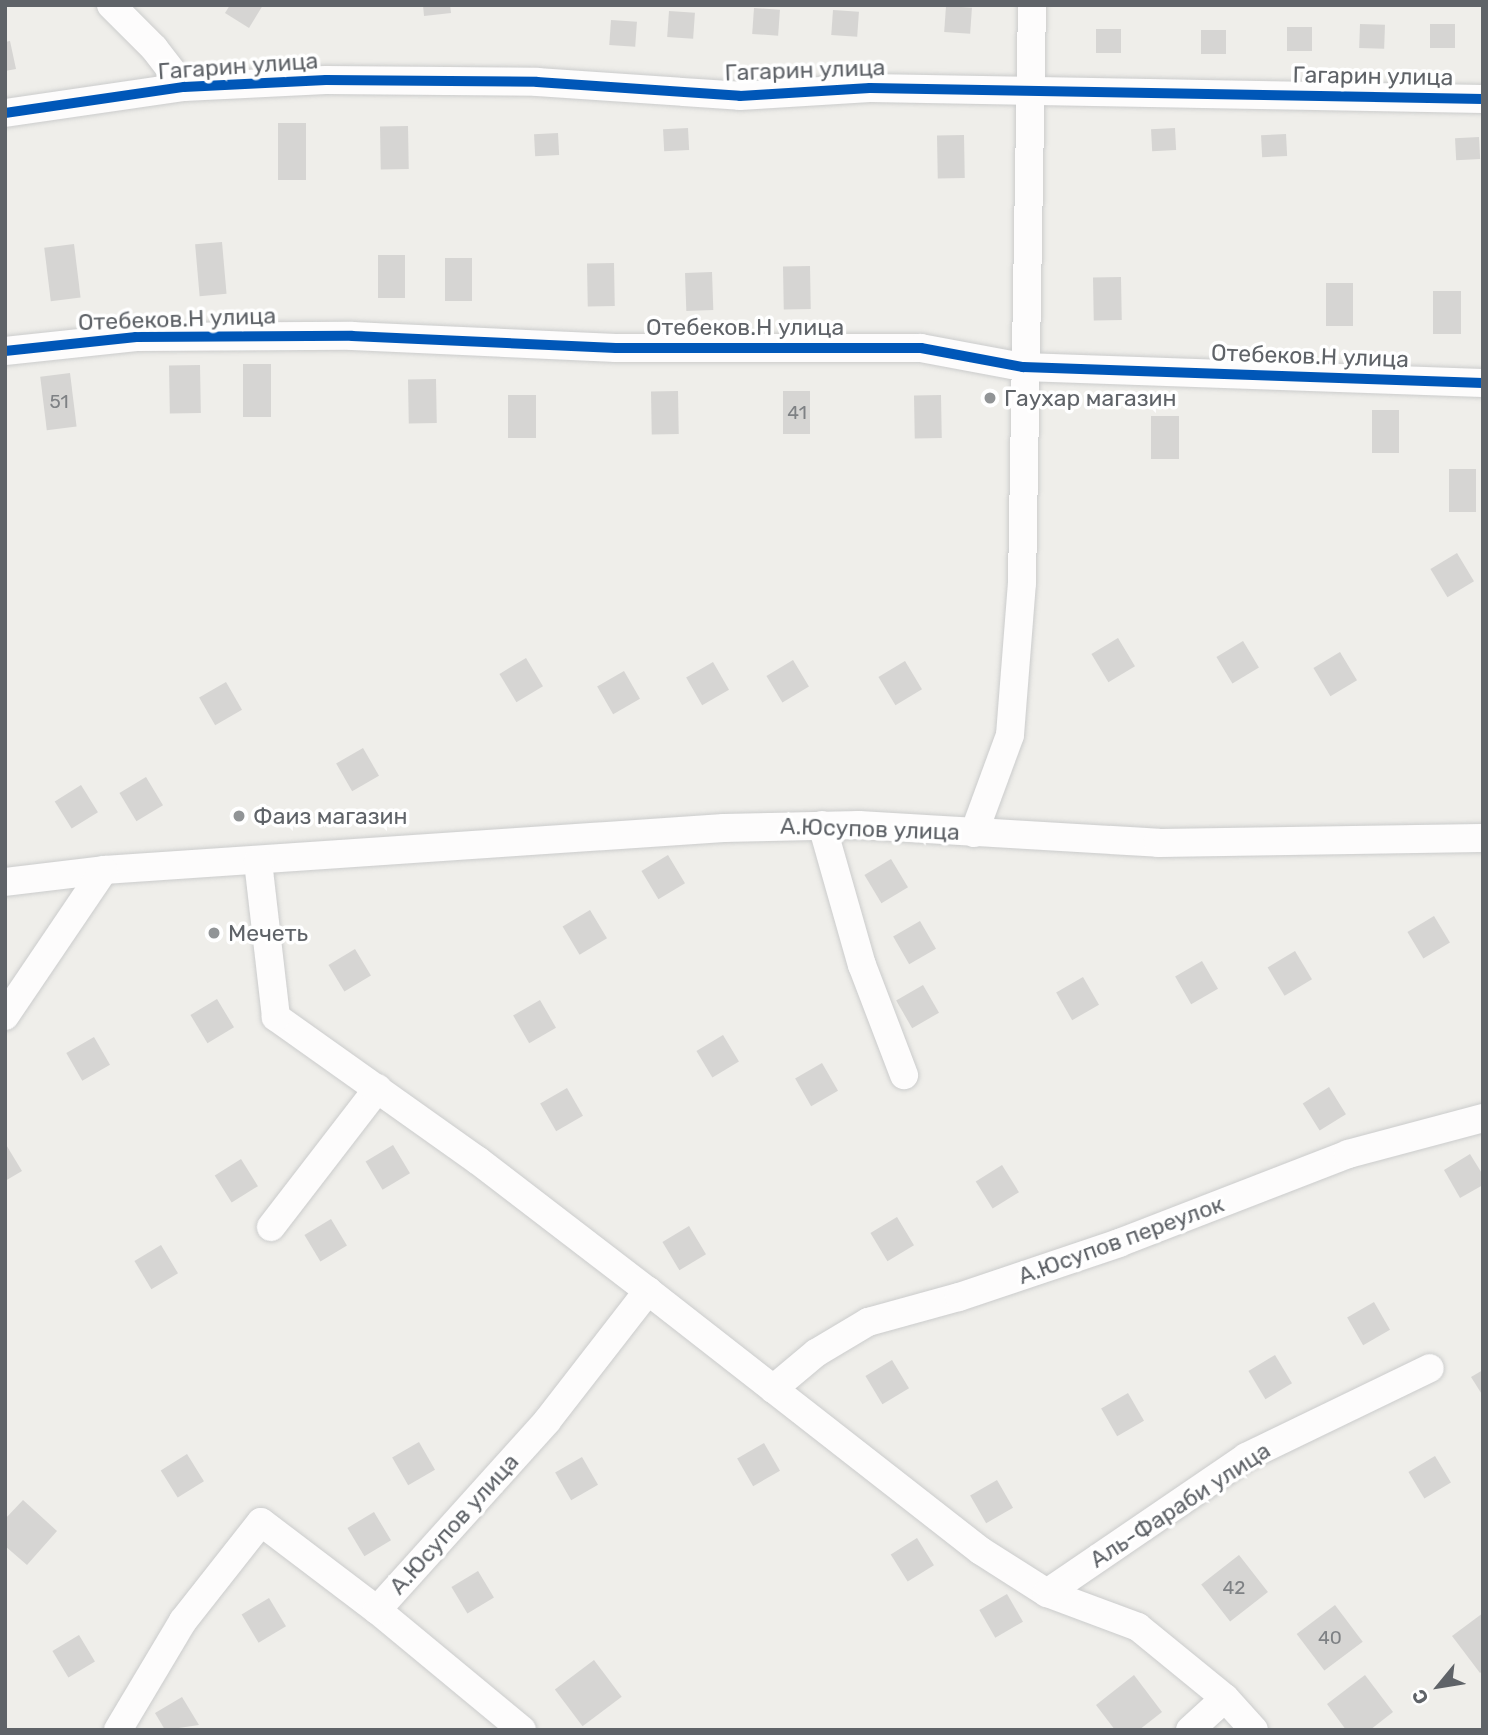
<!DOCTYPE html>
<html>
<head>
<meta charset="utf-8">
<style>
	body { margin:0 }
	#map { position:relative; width:1488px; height:1735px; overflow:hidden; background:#efeeea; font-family:Rubik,sans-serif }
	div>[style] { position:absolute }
	.building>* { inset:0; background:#d6d5d3; transform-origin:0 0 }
	.roads { filter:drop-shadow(0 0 2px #cbcccc) drop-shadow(0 0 2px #cbcccc) }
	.street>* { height:28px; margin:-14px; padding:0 14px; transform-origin:14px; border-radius:14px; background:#fdfcfc }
	.cycleway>* { height:10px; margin:-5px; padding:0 5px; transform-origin:5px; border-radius:5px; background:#0057b8 }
	.dots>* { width:19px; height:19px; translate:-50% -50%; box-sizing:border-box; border:4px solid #fff; border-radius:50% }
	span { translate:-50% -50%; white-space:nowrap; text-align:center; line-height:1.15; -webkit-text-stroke:7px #fff; paint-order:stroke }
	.number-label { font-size:19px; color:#7e8184 }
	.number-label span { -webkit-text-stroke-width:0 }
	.street-label { font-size:23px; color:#5f6368 }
	.poi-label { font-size:23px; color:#5f6368 }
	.left { translate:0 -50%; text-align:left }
	.frame { position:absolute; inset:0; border:7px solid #5f6368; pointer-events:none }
	.north { position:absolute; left:1404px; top:1651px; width:70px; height:70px; -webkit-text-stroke:5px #fff; paint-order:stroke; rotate:240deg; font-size:19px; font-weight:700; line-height:28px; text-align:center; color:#5f6368 }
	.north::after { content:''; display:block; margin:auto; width:24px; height:32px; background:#5f6368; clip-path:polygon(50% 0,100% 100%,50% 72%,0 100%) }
</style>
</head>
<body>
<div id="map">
	<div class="building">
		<i style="clip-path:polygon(230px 5px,263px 5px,249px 28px,225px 13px)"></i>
		<i style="clip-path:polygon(423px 5px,450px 5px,451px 13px,424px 16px)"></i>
		<i style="left:946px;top:6px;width:26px;height:26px;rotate:4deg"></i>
		<i style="left:754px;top:8px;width:26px;height:26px;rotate:4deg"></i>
		<i style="left:833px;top:10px;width:26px;height:25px;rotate:4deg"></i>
		<i style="left:669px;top:11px;width:26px;height:26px;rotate:4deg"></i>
		<i style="left:611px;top:20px;width:26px;height:25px;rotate:4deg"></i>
		<i style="left:1360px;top:24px;width:25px;height:24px;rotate:2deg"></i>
		<i style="left:1430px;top:24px;width:25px;height:24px"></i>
		<i style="left:1287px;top:27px;width:25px;height:24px"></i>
		<i style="left:1096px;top:29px;width:25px;height:24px"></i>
		<i style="left:1201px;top:30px;width:25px;height:24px"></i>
		<i style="clip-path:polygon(10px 41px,16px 69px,5px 71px,5px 42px)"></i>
		<i style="left:278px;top:123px;width:28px;height:57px"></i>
		<i style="left:408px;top:126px;width:43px;height:28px;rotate:89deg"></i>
		<i style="left:688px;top:128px;width:22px;height:25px;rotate:87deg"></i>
		<i style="left:1175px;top:128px;width:22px;height:24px;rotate:87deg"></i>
		<i style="left:558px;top:133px;width:22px;height:24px;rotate:87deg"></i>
		<i style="left:1286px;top:134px;width:22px;height:25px;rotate:87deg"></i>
		<i style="left:964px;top:135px;width:43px;height:27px;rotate:89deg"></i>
		<i style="left:1479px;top:137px;width:22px;height:24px;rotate:87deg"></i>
		<i style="left:222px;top:242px;width:52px;height:27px;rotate:85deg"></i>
		<i style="left:74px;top:244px;width:54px;height:30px;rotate:83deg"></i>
		<i style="left:378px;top:255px;width:27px;height:43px"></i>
		<i style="left:445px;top:258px;width:27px;height:43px"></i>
		<i style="left:614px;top:263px;width:43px;height:27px;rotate:89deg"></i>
		<i style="left:810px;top:266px;width:43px;height:27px;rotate:89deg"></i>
		<i style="left:712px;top:272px;width:38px;height:27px;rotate:88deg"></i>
		<i style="left:1121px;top:277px;width:43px;height:28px;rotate:89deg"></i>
		<i style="left:1326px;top:283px;width:27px;height:43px"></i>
		<i style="left:1433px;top:291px;width:28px;height:43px"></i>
		<i style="left:243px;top:364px;width:28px;height:53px"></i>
		<i style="left:200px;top:365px;width:48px;height:31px;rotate:89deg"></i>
		<i style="left:70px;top:373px;width:54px;height:30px;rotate:83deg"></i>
		<i style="left:436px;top:379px;width:44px;height:28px;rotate:89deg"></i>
		<i style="left:678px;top:391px;width:43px;height:27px;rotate:89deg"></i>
		<i style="left:783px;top:391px;width:27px;height:43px"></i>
		<i style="left:536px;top:395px;width:43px;height:28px;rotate:90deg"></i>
		<i style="left:941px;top:395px;width:43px;height:27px;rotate:89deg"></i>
		<i style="left:1372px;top:410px;width:27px;height:43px"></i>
		<i style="left:1151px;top:416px;width:28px;height:43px"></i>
		<i style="left:1449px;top:469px;width:27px;height:43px"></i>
		<i style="left:1457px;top:553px;width:33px;height:31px;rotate:59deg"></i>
		<i style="left:1118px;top:638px;width:33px;height:31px;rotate:59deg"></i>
		<i style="left:1243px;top:641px;width:31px;height:31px;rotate:59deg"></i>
		<i style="left:1340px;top:652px;width:33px;height:31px;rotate:59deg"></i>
		<i style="left:526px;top:658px;width:33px;height:31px;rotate:59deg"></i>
		<i style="left:793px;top:660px;width:31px;height:31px;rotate:59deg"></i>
		<i style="left:905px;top:661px;width:33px;height:31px;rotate:59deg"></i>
		<i style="left:713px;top:662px;width:32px;height:31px;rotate:60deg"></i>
		<i style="left:624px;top:671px;width:32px;height:31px;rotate:60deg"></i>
		<i style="left:226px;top:682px;width:32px;height:31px;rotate:60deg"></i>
		<i style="left:363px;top:748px;width:32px;height:31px;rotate:60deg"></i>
		<i style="left:146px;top:777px;width:33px;height:31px;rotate:59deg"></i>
		<i style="left:81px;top:785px;width:32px;height:31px;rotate:58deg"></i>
		<i style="left:668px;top:855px;width:33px;height:31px;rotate:59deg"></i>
		<i style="left:891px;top:859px;width:33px;height:31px;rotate:59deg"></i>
		<i style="left:590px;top:910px;width:33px;height:32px;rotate:59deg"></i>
		<i style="left:1434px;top:916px;width:31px;height:31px;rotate:59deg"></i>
		<i style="left:920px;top:921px;width:32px;height:31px;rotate:60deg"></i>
		<i style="left:355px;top:949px;width:31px;height:31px;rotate:59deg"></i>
		<i style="left:1295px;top:951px;width:33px;height:32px;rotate:59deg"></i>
		<i style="left:1202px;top:961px;width:32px;height:31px;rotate:60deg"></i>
		<i style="left:1083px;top:977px;width:32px;height:31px;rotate:60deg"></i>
		<i style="left:923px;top:985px;width:32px;height:31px;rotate:60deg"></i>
		<i style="left:217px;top:999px;width:33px;height:31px;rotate:59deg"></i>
		<i style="left:540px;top:1000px;width:32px;height:31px;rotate:60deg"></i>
		<i style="left:723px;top:1035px;width:31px;height:31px;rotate:59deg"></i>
		<i style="left:94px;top:1037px;width:32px;height:32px;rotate:60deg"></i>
		<i style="left:822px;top:1063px;width:32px;height:31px;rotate:60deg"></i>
		<i style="left:1329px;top:1087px;width:32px;height:31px;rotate:58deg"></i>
		<i style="left:567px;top:1088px;width:32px;height:31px;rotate:60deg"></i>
		<i style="clip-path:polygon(5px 1143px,22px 1171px,5px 1181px)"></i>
		<i style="left:393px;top:1145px;width:33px;height:32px;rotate:59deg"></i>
		<i style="clip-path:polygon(1470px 1154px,1483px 1175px,1483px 1185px,1460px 1198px,1444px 1170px)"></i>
		<i style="left:241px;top:1159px;width:32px;height:31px;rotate:58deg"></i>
		<i style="left:1002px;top:1165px;width:32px;height:31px;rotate:58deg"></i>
		<i style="left:897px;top:1217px;width:33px;height:31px;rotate:59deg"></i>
		<i style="left:331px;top:1219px;width:31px;height:31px;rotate:59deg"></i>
		<i style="left:689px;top:1226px;width:33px;height:31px;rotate:59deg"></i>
		<i style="left:161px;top:1245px;width:33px;height:31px;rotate:59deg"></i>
		<i style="left:1374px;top:1302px;width:32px;height:31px;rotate:60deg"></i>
		<i style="left:1275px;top:1355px;width:33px;height:31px;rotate:59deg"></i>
		<i style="left:892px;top:1360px;width:33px;height:31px;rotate:59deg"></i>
		<i style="clip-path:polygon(1483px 1370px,1483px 1396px,1471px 1377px)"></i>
		<i style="left:1128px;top:1393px;width:32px;height:31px;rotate:60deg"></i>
		<i style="left:419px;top:1442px;width:32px;height:31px;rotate:60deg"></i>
		<i style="left:764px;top:1443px;width:32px;height:31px;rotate:60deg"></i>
		<i style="left:187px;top:1454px;width:32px;height:31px;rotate:58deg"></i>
		<i style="left:1435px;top:1456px;width:31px;height:31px;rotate:59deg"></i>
		<i style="left:582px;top:1457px;width:32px;height:31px;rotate:60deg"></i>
		<i style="left:997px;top:1480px;width:32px;height:31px;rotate:60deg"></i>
		<i style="clip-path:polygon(23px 1500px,57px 1531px,27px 1565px,5px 1546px,5px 1519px)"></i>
		<i style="left:374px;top:1512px;width:33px;height:31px;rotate:59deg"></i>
		<i style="left:917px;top:1538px;width:32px;height:31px;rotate:58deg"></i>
		<i style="left:1239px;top:1555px;width:47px;height:48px;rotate:52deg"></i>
		<i style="left:478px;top:1571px;width:31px;height:31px;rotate:59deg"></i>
		<i style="left:1007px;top:1594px;width:32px;height:32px;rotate:60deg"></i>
		<i style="left:269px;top:1598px;width:33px;height:32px;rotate:59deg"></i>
		<i style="left:1335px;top:1605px;width:46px;height:48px;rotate:53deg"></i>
		<i style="clip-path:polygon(1483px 1613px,1483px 1671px,1480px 1673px,1452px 1636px)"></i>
		<i style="left:79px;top:1635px;width:31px;height:31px;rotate:59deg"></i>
		<i style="left:594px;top:1660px;width:46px;height:49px;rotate:53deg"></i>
		<i style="clip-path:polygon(1134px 1675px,1162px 1712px,1139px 1730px,1115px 1730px,1096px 1705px)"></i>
		<i style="clip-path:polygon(1365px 1675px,1393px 1712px,1370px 1730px,1346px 1730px,1327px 1704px)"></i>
		<i style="clip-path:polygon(182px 1697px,199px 1725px,165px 1730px,155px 1713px)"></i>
	</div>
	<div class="roads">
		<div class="street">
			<i style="left:111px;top:5px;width:61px;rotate:45deg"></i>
			<i style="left:154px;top:48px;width:49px;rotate:52.4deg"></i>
			<i style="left:5px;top:113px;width:181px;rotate:-8.3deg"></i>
			<i style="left:184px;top:87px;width:142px;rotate:-2.8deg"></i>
			<i style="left:326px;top:80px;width:211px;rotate:0.5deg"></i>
			<i style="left:537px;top:82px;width:203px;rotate:3.9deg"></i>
			<i style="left:740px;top:96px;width:130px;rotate:-3.5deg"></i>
			<i style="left:870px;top:88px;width:613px;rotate:1.03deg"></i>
			<i style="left:5px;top:351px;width:132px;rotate:-6.1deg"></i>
			<i style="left:136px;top:337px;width:216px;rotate:-0.3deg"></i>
			<i style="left:352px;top:336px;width:264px;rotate:2.6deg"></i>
			<i style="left:616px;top:348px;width:305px"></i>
			<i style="left:921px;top:348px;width:104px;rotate:10.6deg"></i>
			<i style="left:1023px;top:367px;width:460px;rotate:2deg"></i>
			<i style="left:822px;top:825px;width:146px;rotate:74.1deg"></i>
			<i style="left:862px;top:965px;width:118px;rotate:69.1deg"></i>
			<i style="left:974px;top:833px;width:104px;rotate:-69.8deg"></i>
			<i style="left:1010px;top:735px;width:152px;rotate:-85.5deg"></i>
			<i style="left:1022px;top:583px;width:578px;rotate:-89.01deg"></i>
			<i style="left:5px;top:882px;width:100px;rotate:-6.9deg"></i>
			<i style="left:104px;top:870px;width:621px;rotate:-3.88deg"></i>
			<i style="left:724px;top:828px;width:135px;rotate:-1.3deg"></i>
			<i style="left:859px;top:825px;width:300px;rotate:3.4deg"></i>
			<i style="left:1158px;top:843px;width:325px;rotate:-0.9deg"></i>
			<i style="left:5px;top:1016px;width:176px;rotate:-55.9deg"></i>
			<i style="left:271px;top:1227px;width:175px;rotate:-52.4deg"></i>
			<i style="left:648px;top:1291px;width:422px;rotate:38deg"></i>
			<i style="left:981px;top:1551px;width:78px;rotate:32.5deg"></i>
			<i style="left:1047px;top:1593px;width:97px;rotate:20.5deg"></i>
			<i style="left:1138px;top:1627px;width:112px;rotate:39.2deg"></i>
			<i style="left:1225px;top:1698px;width:43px;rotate:47.8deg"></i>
			<i style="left:773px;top:1389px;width:56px;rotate:-39.9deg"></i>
			<i style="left:816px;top:1353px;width:61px;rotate:-30.8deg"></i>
			<i style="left:868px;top:1322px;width:94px;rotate:-15.4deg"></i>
			<i style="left:959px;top:1297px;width:169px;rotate:-18.6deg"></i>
			<i style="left:1119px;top:1243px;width:246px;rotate:-21.2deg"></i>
			<i style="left:1348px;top:1154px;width:140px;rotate:-14.9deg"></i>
			<i style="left:1047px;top:1593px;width:241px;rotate:-34.3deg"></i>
			<i style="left:1246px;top:1457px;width:204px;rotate:-25.8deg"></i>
			<i style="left:377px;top:1610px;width:188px;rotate:39.6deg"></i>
			<i style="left:118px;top:1730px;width:127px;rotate:-59.2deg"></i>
			<i style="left:183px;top:1621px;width:126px;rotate:-51.8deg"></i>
			<i style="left:261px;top:1522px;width:146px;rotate:37.2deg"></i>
			<i style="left:377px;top:1610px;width:254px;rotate:-48deg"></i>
			<i style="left:547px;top:1421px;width:165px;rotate:-52.2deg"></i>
			<i style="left:648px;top:1291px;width:215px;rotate:-142.5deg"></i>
			<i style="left:477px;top:1160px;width:247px;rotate:-144.6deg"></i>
			<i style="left:276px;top:1017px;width:157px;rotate:-96.6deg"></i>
			<i style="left:1190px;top:1730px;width:47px;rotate:-42.4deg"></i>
		</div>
	</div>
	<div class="cycleway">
		<i style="left:5px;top:113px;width:181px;rotate:-8.3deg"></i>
		<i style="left:184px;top:87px;width:142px;rotate:-2.8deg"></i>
		<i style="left:326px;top:80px;width:211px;rotate:0.5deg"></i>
		<i style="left:537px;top:82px;width:203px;rotate:3.9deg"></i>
		<i style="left:740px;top:96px;width:130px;rotate:-3.5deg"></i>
		<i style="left:870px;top:88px;width:613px;rotate:1.03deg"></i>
		<i style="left:5px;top:351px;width:132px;rotate:-6.1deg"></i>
		<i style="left:136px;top:337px;width:216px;rotate:-0.3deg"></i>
		<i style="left:352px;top:336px;width:264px;rotate:2.6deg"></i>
		<i style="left:616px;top:348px;width:305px"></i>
		<i style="left:921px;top:348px;width:104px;rotate:10.6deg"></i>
		<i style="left:1023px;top:367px;width:460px;rotate:2deg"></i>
	</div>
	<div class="dots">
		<i style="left:990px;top:398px;background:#919496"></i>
		<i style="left:239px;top:816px;background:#919496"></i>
		<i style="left:214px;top:933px;background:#919496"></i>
	</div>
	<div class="number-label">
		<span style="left:59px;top:402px">51</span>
		<span style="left:797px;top:413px">41</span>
		<span style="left:1234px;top:1588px">42</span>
		<span style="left:1330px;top:1638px">40</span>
	</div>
	<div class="street-label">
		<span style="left:238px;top:66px;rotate:-4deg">Гагарин улица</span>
		<span style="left:805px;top:70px;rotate:-2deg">Гагарин улица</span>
		<span style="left:1373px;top:76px;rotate:1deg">Гагарин улица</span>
		<span style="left:177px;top:319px;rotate:-2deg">Отебеков.Н улица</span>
		<span style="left:745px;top:327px">Отебеков.Н улица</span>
		<span style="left:1310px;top:356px;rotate:2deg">Отебеков.Н улица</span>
		<span style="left:870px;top:829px;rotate:2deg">А.Юсупов улица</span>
		<span style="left:1121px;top:1240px;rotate:-20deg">А.Юсупов переулок</span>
		<span style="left:1180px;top:1505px;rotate:-33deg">Аль-Фараби улица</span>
		<span style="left:454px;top:1524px;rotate:-48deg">А.Юсупов улица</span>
	</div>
	<div class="poi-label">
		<span class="left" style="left:1004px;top:398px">Гаухар магазин</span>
		<span class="left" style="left:253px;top:816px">Фаиз магазин</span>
		<span class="left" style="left:228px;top:933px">Мечеть</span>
	</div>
	<div class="frame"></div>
	<div class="north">С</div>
</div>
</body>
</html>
